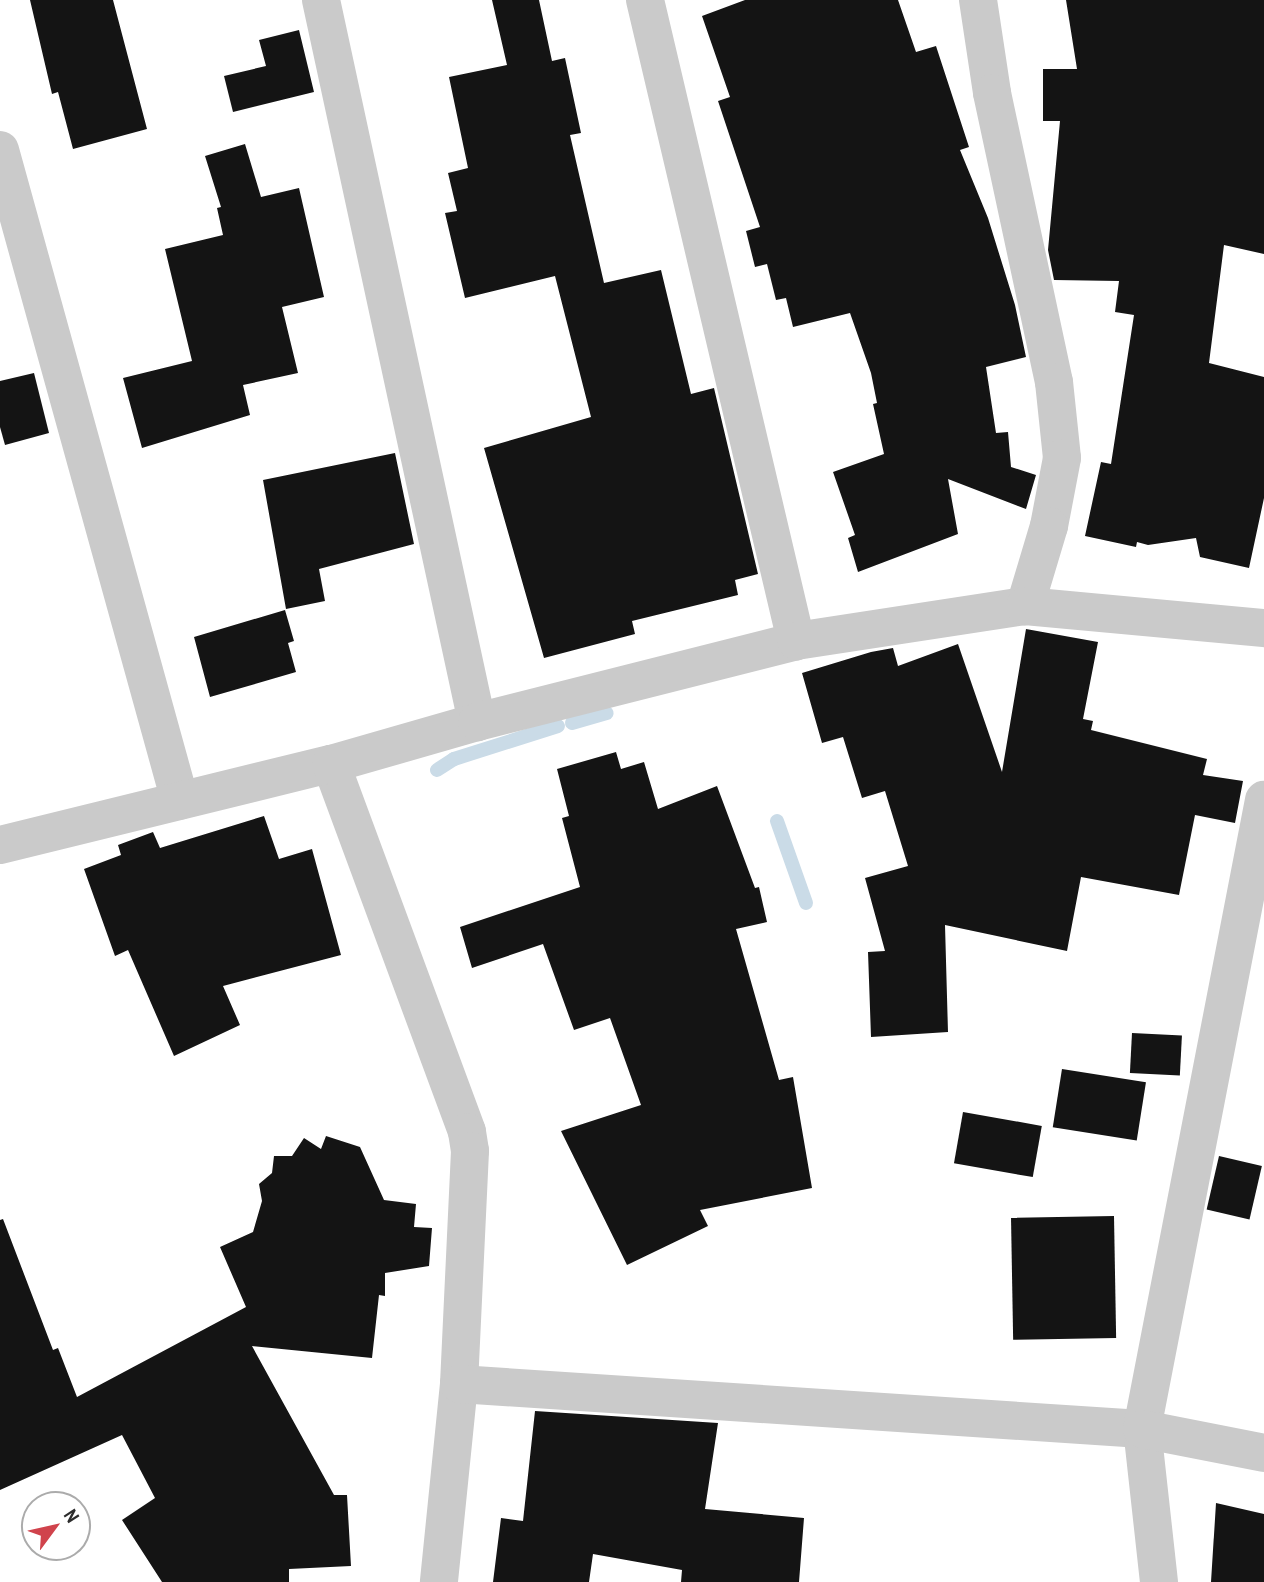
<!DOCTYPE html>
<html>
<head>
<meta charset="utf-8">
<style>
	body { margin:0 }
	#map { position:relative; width:1264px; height:1582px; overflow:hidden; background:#fff; font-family:"Archivo Narrow",sans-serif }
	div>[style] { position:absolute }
	.stream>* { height:14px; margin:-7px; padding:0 7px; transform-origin:7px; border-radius:7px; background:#cadbe7 }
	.building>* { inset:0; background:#141414; transform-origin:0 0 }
	.minor>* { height:38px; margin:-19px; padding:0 19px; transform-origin:19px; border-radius:19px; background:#cacaca }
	span { translate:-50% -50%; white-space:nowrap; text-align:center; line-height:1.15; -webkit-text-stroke:7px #fff; paint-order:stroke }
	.north { position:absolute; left:21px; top:1491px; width:70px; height:70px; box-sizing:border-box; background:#fff; border:2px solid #ababab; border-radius:50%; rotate:57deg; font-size:19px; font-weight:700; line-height:28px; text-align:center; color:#2d2d2d }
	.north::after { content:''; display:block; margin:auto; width:24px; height:32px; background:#d0434c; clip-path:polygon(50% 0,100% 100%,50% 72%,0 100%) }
</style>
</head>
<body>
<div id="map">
	<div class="stream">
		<i style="left:572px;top:723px;width:36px;rotate:-16deg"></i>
		<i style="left:437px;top:770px;width:20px;rotate:-33deg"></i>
		<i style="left:454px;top:759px;width:109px;rotate:-17.6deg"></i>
		<i style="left:777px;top:821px;width:87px;rotate:70.5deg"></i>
	</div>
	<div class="building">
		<i style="clip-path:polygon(30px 0,113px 0,147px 129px,73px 149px,58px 92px,52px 94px)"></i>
		<i style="clip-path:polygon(492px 0,539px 0,552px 61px,565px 58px,581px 133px,570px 135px,604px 283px,661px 270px,691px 394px,714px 388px,758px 574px,735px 580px,738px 595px,632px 621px,635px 634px,544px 658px,484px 448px,591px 417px,555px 276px,465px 298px,445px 213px,457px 211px,448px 173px,468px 168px,449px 77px,507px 65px)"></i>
		<i style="clip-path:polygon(745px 0,898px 0,916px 52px,936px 46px,969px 147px,960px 150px,988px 218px,1015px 305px,1026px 357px,986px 367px,996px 433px,1008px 432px,1011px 467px,1036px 475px,1026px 509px,948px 479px,958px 534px,858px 572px,848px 538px,855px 535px,833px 472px,884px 454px,873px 404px,877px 403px,871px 373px,850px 313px,793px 327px,786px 298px,776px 300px,767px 264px,755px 267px,746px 231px,760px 227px,718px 101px,730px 97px,702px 16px)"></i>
		<i style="clip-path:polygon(1066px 0,1264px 0,1264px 254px,1224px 245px,1209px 363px,1264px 377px,1264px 498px,1249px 568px,1200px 557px,1196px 538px,1148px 545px,1137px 542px,1136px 547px,1085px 536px,1101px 462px,1111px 464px,1134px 315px,1115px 312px,1119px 281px,1054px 280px,1048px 250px,1060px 121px,1043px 121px,1043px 69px,1077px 69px)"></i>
		<i style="clip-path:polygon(299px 30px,314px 92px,233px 112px,224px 76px,266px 66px,259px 40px)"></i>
		<i style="clip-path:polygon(245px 144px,261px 197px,299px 188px,324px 297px,282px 307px,298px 373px,243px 385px,250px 415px,142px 448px,123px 378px,192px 361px,165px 249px,223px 235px,217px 208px,221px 207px,205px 156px)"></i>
		<i style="clip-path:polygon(34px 373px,49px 433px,5px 445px,0 427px,0 381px)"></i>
		<i style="clip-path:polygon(395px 453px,414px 544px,319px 569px,325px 601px,286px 609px,263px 480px)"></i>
		<i style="clip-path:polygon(285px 610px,294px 641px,288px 643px,296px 672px,210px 697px,194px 637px)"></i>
		<i style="clip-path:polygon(1026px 629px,1098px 642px,1083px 719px,1093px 721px,1091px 730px,1207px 759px,1203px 775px,1243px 781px,1235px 823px,1195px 815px,1179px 895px,1081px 877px,1067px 951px,945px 925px,948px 1032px,871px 1037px,868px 952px,885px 951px,865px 878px,908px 866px,885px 791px,862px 798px,843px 737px,822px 743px,802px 673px,871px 652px,893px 648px,898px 666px,958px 644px,1002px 772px)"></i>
		<i style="clip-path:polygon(616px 752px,621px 769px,644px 762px,658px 809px,717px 786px,755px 888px,759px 887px,767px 922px,736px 929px,779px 1080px,793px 1077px,812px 1188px,700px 1210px,708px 1226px,627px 1265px,561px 1131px,641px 1105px,610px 1018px,574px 1030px,543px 944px,472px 968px,460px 927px,580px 887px,562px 818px,569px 816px,557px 769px)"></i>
		<i style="clip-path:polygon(264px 816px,279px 859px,312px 849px,341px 955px,223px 986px,240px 1025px,174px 1056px,128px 950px,115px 956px,84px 869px,121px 855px,118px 845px,153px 832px,160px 848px)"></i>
		<i style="left:1132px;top:1033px;width:50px;height:40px;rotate:3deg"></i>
		<i style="left:1062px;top:1069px;width:85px;height:59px;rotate:9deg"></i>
		<i style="left:963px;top:1112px;width:80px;height:52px;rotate:10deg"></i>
		<i style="clip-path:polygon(326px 1136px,360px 1147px,384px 1200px,416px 1204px,414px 1227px,432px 1228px,429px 1266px,385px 1273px,385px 1296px,379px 1295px,372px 1358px,252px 1346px,334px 1495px,347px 1495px,351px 1566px,289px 1569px,289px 1582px,162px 1582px,122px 1520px,155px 1498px,122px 1435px,0 1490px,0 1220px,3px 1219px,53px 1350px,58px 1348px,77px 1397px,246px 1307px,220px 1247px,253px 1232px,262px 1201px,259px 1184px,272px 1173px,274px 1156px,292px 1156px,304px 1138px,321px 1149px)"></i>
		<i style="left:1219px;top:1156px;width:44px;height:55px;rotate:13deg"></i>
		<i style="left:1114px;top:1216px;width:122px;height:103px;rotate:89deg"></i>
		<i style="clip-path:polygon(535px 1411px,718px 1423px,705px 1509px,804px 1518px,799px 1582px,681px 1582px,682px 1570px,593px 1554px,589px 1582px,493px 1582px,501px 1518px,523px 1521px)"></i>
		<i style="clip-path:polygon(1216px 1503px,1264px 1514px,1264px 1582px,1211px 1582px)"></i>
	</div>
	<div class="minor">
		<i style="left:321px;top:0;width:739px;rotate:77.81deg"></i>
		<i style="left:645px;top:0;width:659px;rotate:76.74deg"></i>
		<i style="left:978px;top:0;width:94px;rotate:81.4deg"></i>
		<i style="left:992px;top:93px;width:296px;rotate:77.9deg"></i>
		<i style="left:1054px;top:382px;width:76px;rotate:84deg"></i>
		<i style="left:1062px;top:458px;width:69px;rotate:100.8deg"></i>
		<i style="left:1049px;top:526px;width:84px;rotate:106.7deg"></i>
		<i style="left:0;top:150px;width:675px;rotate:74.54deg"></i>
		<i style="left:331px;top:764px;width:392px;rotate:69.7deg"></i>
		<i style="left:467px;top:1132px;width:19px;rotate:81deg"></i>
		<i style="left:470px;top:1151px;width:233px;rotate:92.7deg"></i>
		<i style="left:459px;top:1384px;width:199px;rotate:95.8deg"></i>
		<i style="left:0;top:845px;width:341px;rotate:-13.8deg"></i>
		<i style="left:331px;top:764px;width:152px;rotate:-16deg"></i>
		<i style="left:477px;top:722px;width:329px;rotate:-14.2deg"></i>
		<i style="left:796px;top:641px;width:232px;rotate:-8.7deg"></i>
		<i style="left:1025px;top:606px;width:240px;rotate:5.3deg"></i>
		<i style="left:459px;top:1384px;width:684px;rotate:3.77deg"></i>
		<i style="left:1142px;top:1429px;width:641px;rotate:-79.02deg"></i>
		<i style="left:1159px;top:1582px;width:154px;rotate:-96.3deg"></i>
		<i style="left:1142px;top:1429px;width:124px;rotate:11.1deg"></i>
	</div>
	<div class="north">N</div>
</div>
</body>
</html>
